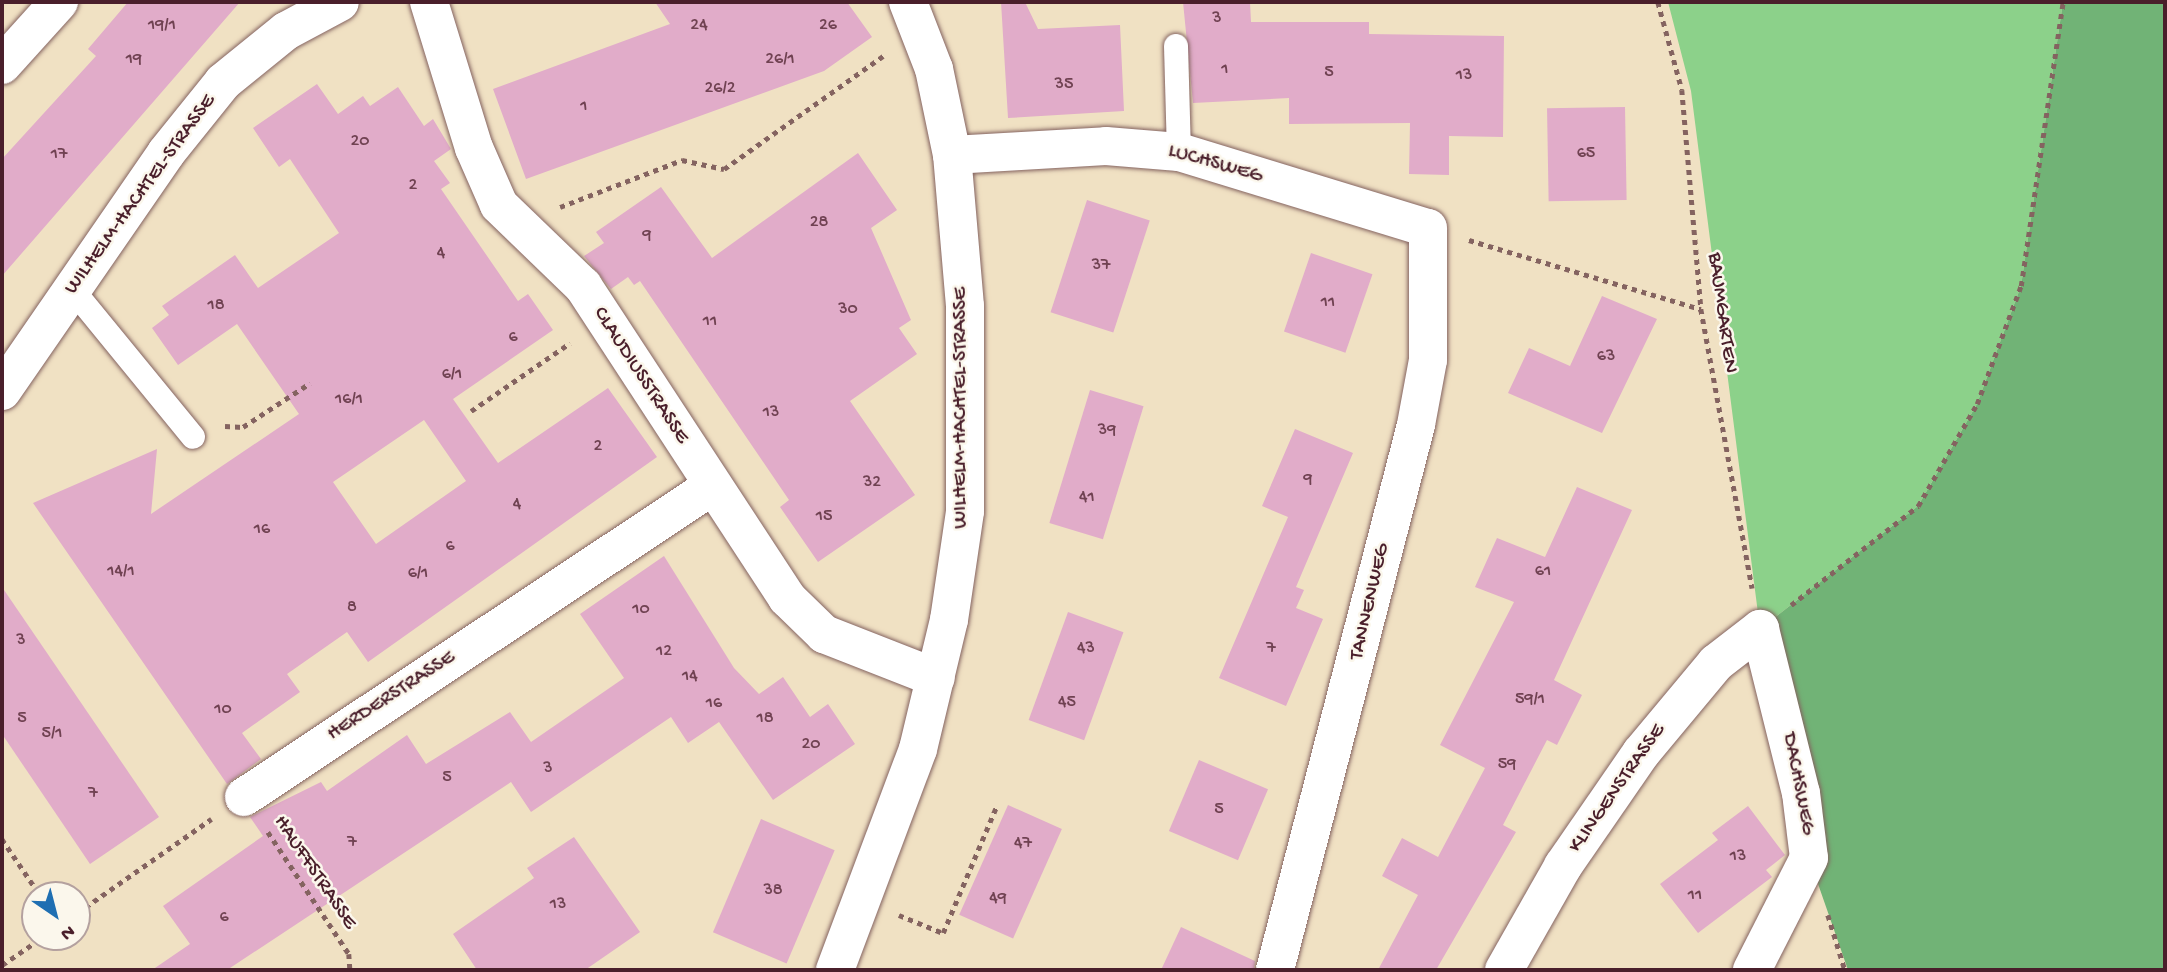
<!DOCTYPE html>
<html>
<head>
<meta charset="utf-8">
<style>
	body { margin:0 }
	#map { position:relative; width:2167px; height:972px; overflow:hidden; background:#f0e1c3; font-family:"Gochi Hand",sans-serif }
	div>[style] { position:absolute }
	.green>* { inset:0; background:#8cd18a }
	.forest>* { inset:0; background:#71b376 }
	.building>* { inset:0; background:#e1acc9; transform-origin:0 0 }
	.path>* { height:4.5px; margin-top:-2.25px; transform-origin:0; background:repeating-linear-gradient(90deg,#846360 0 5px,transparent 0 10px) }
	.roads { filter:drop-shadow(0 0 2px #846360) drop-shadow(0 0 2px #846360) }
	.service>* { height:24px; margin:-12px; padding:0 12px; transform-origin:12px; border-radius:12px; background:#fff }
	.minor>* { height:38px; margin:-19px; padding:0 19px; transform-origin:19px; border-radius:19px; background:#fff }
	span { translate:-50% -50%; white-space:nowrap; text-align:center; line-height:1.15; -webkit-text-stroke:5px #fbf7ec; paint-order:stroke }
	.number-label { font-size:18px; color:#704252 }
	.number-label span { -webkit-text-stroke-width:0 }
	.street-label { font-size:21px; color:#4a1f2b }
	.frame { position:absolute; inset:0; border:4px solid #4a1f2b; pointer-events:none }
	.north { position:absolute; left:21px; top:881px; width:70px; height:70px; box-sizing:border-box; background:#fbf7ec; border:2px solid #b4a19f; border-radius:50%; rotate:145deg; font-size:19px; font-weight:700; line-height:28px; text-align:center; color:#4a1f2b }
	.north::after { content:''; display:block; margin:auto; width:24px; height:32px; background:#1f6fb2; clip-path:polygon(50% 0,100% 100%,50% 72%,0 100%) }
</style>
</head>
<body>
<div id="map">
	<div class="green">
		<i style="clip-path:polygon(1668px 2px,2063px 2px,2021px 286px,1977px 404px,1918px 506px,1760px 629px,1691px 91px)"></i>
	</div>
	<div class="forest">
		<i style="clip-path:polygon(2063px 2px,2165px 2px,2165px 970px,1848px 970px,1809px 858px,1760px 629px,1918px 506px,1977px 404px,2021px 286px)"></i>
	</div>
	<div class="building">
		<i style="clip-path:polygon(128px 2px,240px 2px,2px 276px,2px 159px,96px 56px,88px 49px)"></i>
		<i style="clip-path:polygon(655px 2px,847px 2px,872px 37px,824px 71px,526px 179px,493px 89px,670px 24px)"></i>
		<i style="clip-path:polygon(1001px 2px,1025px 2px,1038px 29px,1120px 25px,1124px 111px,1008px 118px)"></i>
		<i style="clip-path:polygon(1183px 2px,1250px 2px,1251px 22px,1369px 22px,1369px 34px,1504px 36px,1503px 137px,1449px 136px,1449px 175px,1409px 174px,1410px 123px,1289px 124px,1289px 98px,1193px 103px)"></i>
		<i style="clip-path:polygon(evenodd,317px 84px,338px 114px,363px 96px,370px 106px,398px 87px,424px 126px,433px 119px,451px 149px,434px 161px,450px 183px,441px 189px,518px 301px,528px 294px,553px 330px,453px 399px,498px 463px,608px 388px,657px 457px,368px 662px,347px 632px,287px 674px,300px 692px,242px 733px,261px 759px,227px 784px,33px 503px,157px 449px,151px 514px,299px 414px,237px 324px,178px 365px,152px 328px,169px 315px,162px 306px,235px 255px,258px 288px,339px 233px,290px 159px,279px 167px,253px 128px,317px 84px,424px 420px,466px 481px,376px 544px,333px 482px,424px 420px)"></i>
		<i style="left:1625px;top:107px;width:93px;height:78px;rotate:89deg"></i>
		<i style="clip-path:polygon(858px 153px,897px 210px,871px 228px,911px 320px,899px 328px,917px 354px,850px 401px,915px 495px,818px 562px,780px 507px,789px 500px,640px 281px,634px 285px,628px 277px,611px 289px,584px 256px,604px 243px,596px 232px,661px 187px,712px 258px)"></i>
		<i style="left:1087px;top:200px;width:66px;height:118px;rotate:18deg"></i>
		<i style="left:1311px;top:253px;width:65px;height:83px;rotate:19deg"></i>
		<i style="clip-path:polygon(1602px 296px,1657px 319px,1602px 433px,1508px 393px,1529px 348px,1570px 366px)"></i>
		<i style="left:1090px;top:390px;width:56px;height:139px;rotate:17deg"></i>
		<i style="clip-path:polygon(1295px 429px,1353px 453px,1296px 587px,1304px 590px,1296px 608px,1323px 619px,1286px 706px,1219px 678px,1288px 517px,1262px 506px)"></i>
		<i style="clip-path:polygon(1577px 487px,1632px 510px,1554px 680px,1582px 695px,1557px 745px,1547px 740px,1503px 825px,1516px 832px,1436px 970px,1378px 970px,1418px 895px,1382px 876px,1402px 838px,1438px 857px,1485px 768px,1440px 745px,1514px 602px,1475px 587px,1497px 538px,1545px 557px)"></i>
		<i style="clip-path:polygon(664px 556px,734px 668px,759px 694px,783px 677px,810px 717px,828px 704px,855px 744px,773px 800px,719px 722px,688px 743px,671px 717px,531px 812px,511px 782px,227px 970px,152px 970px,190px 944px,163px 906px,263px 836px,250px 817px,321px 782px,327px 791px,407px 735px,426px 764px,510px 712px,531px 742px,624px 678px,580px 614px)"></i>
		<i style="clip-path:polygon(2px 587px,159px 817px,90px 864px,2px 734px)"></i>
		<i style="left:1068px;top:612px;width:59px;height:115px;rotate:20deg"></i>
		<i style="left:1199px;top:760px;width:75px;height:77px;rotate:23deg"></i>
		<i style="left:1008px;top:805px;width:59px;height:120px;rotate:24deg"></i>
		<i style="clip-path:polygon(1748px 806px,1785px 855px,1766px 870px,1772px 877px,1698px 933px,1660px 884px,1718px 840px,1712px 833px)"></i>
		<i style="left:761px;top:819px;width:80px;height:123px;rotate:23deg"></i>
		<i style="clip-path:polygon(574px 837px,640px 932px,585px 970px,477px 970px,453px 934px,534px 878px,527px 868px)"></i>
		<i style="clip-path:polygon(1181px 927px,1255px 961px,1254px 970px,1161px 970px)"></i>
	</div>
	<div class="path">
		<i style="left:1658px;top:2px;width:91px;rotate:74.7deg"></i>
		<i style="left:1682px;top:90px;width:220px;rotate:85deg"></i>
		<i style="left:1701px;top:309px;width:284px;rotate:79.6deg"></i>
		<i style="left:560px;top:207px;width:131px;rotate:-21.1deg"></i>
		<i style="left:682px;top:160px;width:43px;rotate:12.1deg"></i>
		<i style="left:724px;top:169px;width:195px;rotate:-35.4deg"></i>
		<i style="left:1469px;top:240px;width:242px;rotate:16.6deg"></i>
		<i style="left:471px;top:411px;width:120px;rotate:-34.5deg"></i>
		<i style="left:225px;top:426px;width:18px;rotate:3deg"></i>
		<i style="left:243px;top:427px;width:80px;rotate:-33.3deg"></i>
		<i style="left:1791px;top:605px;width:161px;rotate:-37.9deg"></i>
		<i style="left:1918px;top:506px;width:118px;rotate:-60deg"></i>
		<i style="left:1977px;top:404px;width:126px;rotate:-69.6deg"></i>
		<i style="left:2021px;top:286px;width:287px;rotate:-81.6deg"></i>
		<i style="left:268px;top:832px;width:146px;rotate:56.4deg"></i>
		<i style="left:349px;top:954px;width:16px;rotate:86deg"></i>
		<i style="left:2px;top:839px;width:68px;rotate:55.8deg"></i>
		<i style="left:77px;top:913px;width:164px;rotate:-35deg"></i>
		<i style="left:899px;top:915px;width:48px;rotate:22.2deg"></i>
		<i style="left:943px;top:933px;width:139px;rotate:-67.1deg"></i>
		<i style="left:1828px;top:915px;width:58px;rotate:72.8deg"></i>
		<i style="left:2px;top:965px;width:50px;rotate:-34.3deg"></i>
	</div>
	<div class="roads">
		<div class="service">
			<i style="left:1176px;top:46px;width:106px;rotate:88.4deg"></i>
			<i style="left:72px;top:289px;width:191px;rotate:50.7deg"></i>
		</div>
		<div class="minor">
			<i style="left:429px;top:2px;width:153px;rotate:72.9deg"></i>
			<i style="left:474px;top:148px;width:62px;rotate:66.3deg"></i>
			<i style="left:499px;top:205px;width:117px;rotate:44deg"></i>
			<i style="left:583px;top:286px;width:373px;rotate:56.8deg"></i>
			<i style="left:787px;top:598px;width:52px;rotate:44.2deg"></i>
			<i style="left:824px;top:634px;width:120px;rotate:21.4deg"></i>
			<i style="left:2px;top:65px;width:85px;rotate:-47.9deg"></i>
			<i style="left:952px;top:155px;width:154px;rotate:-3.3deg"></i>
			<i style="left:1106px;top:146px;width:73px;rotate:4.7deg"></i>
			<i style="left:1179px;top:152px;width:260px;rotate:17deg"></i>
			<i style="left:1428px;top:228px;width:132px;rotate:90deg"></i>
			<i style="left:1428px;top:360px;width:66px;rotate:100.5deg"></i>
			<i style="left:1416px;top:425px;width:563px;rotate:104.51deg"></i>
			<i style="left:2px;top:391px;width:289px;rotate:-55.4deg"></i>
			<i style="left:166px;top:153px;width:91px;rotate:-51.2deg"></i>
			<i style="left:223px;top:82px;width:81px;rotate:-39deg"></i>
			<i style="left:286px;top:31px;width:61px;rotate:-28.2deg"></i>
			<i style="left:244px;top:797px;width:561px;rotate:-33.58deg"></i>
			<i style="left:835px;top:970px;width:236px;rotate:-69.4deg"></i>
			<i style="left:918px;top:749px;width:133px;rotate:-76.5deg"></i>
			<i style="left:949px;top:620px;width:110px;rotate:-81.6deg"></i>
			<i style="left:965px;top:511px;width:205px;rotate:-90deg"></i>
			<i style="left:965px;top:306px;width:152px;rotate:-94.9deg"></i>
			<i style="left:952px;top:155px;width:88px;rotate:-101.8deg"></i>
			<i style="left:934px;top:69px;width:72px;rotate:-111.2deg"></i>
			<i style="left:1504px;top:970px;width:120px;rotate:-60.4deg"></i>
			<i style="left:1563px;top:866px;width:137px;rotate:-55.4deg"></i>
			<i style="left:1641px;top:753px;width:117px;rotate:-50.2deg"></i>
			<i style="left:1716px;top:663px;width:56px;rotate:-37.7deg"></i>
			<i style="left:1760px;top:629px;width:169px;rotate:76deg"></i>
			<i style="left:1801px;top:793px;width:65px;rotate:83deg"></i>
			<i style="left:1809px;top:858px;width:126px;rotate:117deg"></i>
		</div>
	</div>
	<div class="number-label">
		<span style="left:1217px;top:19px">3</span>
		<span style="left:162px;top:26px">19/1</span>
		<span style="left:699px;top:26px">24</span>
		<span style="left:828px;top:26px">26</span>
		<span style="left:134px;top:60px">19</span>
		<span style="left:780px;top:60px">26/1</span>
		<span style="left:1225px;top:70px">1</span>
		<span style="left:1329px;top:73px">5</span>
		<span style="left:1464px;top:76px">13</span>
		<span style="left:1064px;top:85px">35</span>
		<span style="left:720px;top:89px">26/2</span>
		<span style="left:584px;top:107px">1</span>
		<span style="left:360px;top:142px">20</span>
		<span style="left:1586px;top:154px">65</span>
		<span style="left:59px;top:155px">17</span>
		<span style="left:413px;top:186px">2</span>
		<span style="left:819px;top:223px">28</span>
		<span style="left:647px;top:236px">9</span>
		<span style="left:441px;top:254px">4</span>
		<span style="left:1101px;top:266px">37</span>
		<span style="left:1328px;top:303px">11</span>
		<span style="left:216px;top:306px">18</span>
		<span style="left:848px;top:310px">30</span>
		<span style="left:710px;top:322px">11</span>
		<span style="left:513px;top:338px">6</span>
		<span style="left:1606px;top:357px">63</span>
		<span style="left:452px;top:375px">6/1</span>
		<span style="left:349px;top:400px">16/1</span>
		<span style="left:771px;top:413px">13</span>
		<span style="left:1107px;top:431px">39</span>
		<span style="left:598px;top:447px">2</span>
		<span style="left:1308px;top:480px">9</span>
		<span style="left:872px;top:483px">32</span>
		<span style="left:1087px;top:498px">41</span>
		<span style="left:517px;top:505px">4</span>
		<span style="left:824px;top:517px">15</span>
		<span style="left:262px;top:530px">16</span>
		<span style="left:450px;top:547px">6</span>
		<span style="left:121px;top:572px">14/1</span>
		<span style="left:1543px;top:572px">61</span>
		<span style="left:418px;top:574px">6/1</span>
		<span style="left:352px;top:608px">8</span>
		<span style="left:641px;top:610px">10</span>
		<span style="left:21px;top:641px">3</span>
		<span style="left:1086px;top:649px">43</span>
		<span style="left:1271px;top:649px">7</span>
		<span style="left:664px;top:652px">12</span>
		<span style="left:690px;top:677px">14</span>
		<span style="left:1530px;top:700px">59/1</span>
		<span style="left:1067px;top:703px">45</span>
		<span style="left:714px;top:704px">16</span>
		<span style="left:223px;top:710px">10</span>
		<span style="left:22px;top:719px">5</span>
		<span style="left:765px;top:719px">18</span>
		<span style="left:52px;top:734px">5/1</span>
		<span style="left:811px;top:745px">20</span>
		<span style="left:1507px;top:765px">59</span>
		<span style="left:548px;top:769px">3</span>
		<span style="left:447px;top:778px">5</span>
		<span style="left:93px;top:794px">7</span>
		<span style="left:1219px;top:810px">5</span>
		<span style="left:352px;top:843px">7</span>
		<span style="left:1023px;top:844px">47</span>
		<span style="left:1738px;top:857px">13</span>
		<span style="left:773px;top:891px">38</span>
		<span style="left:1695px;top:896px">11</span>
		<span style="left:998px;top:899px">49</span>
		<span style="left:558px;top:905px">13</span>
		<span style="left:224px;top:918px">6</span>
	</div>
	<div class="street-label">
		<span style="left:1215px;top:165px;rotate:16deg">LUCHSWEG</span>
		<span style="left:141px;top:195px;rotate:-54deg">WILHELM-HACHTEL-STRASSE</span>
		<span style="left:1721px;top:313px;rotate:82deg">BAUMGARTEN</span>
		<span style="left:640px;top:376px;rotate:57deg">CLAUDIUSSTRASSE</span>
		<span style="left:962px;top:408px;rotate:-90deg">WILHELM-HACHTEL-STRASSE</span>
		<span style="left:1371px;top:602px;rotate:-77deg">TANNENWEG</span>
		<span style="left:392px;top:697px;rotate:-33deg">HERDERSTRASSE</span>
		<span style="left:1797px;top:784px;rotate:79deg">DACHSWEG</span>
		<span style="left:1618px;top:789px;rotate:-55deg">KLINGENSTRASSE</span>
		<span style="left:314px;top:873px;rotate:56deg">HAUFFSTRASSE</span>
	</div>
	<div class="frame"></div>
	<div class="north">N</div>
</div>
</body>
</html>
